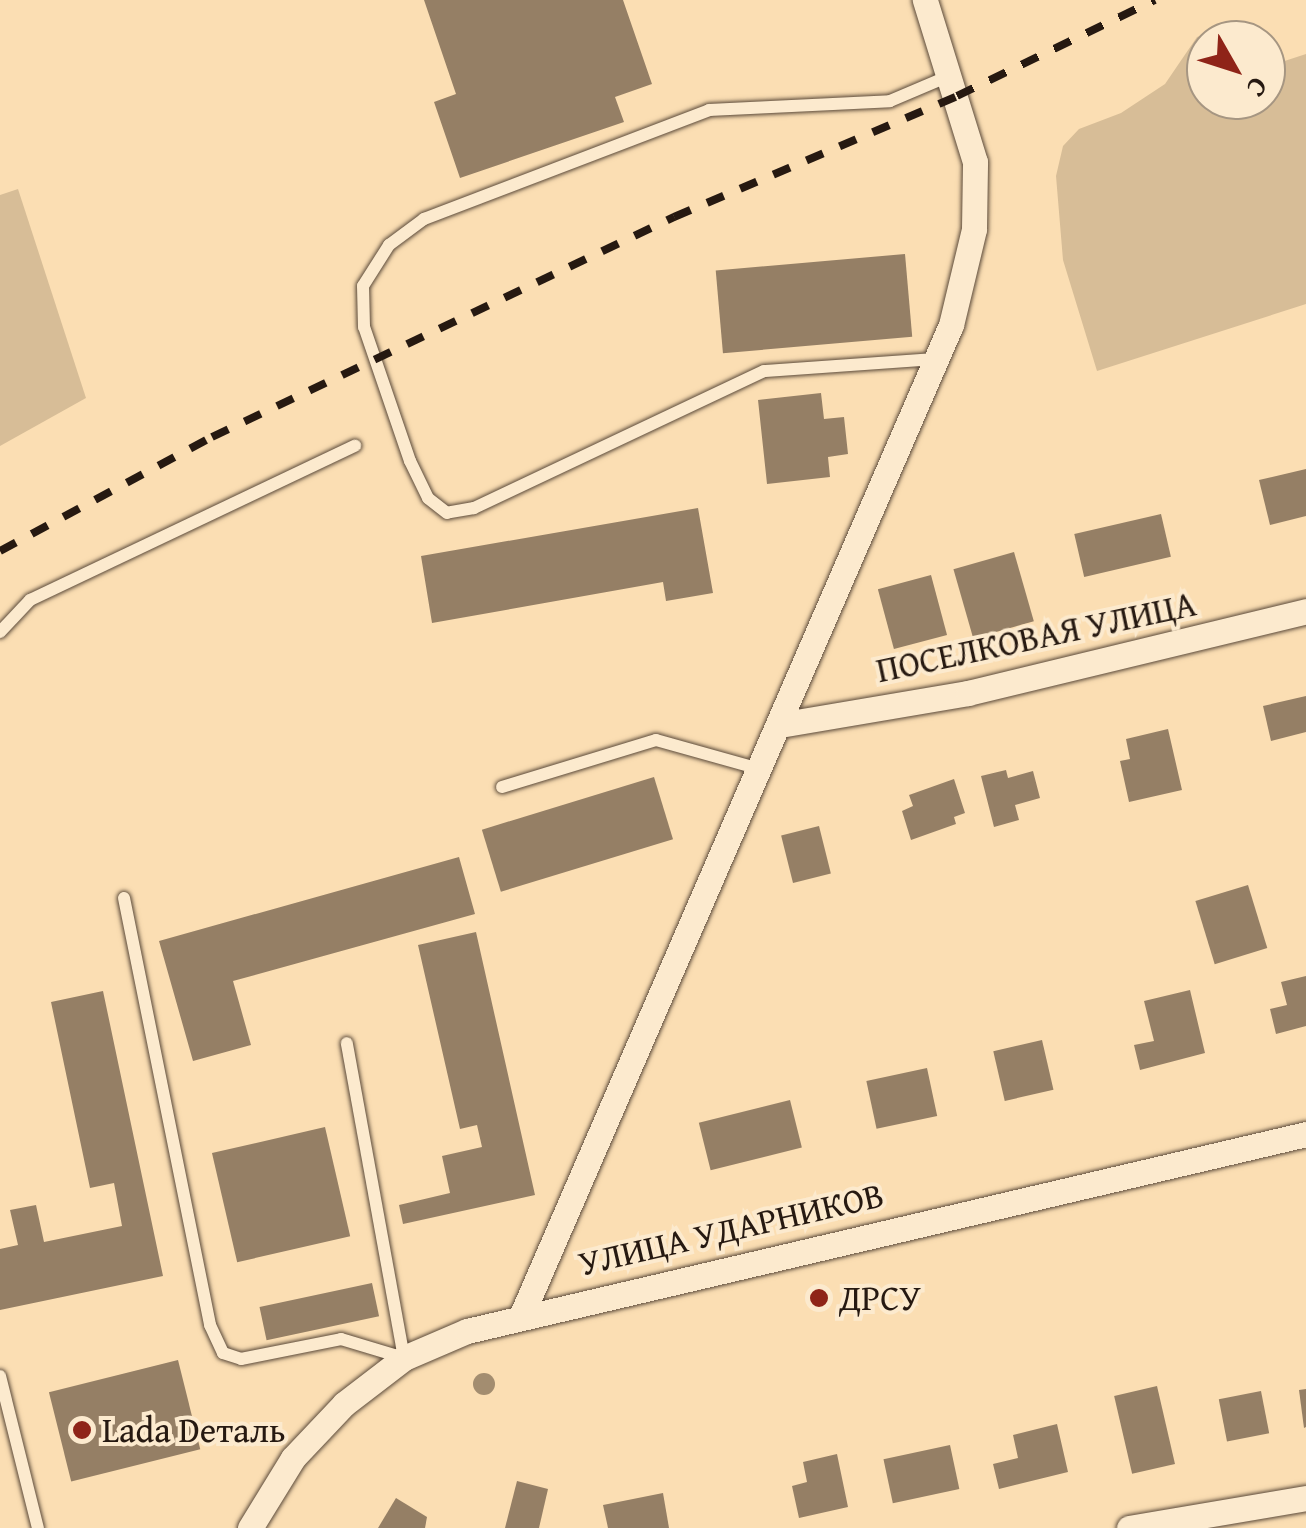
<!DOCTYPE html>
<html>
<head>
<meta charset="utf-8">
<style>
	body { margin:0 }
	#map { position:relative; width:1306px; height:1528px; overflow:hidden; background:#fbdeb3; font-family:"Gentium Book Plus",serif }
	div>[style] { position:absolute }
	.green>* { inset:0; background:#d7bd97 }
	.building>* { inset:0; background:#957f65; transform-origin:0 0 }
	.roads { filter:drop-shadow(0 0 2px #5b4a3a) drop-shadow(0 0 2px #5b4a3a) }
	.lane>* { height:12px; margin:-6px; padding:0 6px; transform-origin:6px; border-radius:6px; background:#fceace }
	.street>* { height:25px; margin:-12.5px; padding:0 12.5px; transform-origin:12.5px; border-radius:12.5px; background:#fceace }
	.rail>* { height:8px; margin-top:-4px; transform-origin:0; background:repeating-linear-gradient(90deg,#261911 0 18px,transparent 0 36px) }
	.trees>* { width:22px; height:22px; margin:-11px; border-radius:50%; background:#a38d70 }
	.dots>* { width:28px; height:28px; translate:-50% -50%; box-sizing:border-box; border:5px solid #fceace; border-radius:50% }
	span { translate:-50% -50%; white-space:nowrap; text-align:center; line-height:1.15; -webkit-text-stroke:8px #fceace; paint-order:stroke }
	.street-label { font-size:35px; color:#261911 }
	.poi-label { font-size:35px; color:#261911 }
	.left { translate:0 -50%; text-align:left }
	.north { position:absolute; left:1186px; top:20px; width:100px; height:100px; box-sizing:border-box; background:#fceace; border:2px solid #a69682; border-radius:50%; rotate:129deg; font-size:28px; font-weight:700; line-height:40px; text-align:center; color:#261911 }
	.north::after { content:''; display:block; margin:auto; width:35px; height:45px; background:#8f2418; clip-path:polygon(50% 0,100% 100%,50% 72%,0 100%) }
</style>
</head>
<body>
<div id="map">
	<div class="green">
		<i style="clip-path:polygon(1219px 29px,1227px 40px,1206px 40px,1206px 100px,1266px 100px,1266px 67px,1306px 54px,1306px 304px,1097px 371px,1063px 260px,1056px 176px,1063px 146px,1079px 129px,1121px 113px,1165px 84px,1197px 37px)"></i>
		<i style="clip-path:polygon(18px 189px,86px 398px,0 446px,0 195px)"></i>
	</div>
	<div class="building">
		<i style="clip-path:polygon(424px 0,623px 0,652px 84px,615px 97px,624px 122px,460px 178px,434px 102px,456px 94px)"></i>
		<i style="left:905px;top:254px;width:83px;height:190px;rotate:85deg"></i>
		<i style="clip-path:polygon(821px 393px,824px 419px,844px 417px,848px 454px,828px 457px,830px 477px,767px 484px,758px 400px)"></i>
		<i style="clip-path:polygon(1306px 469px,1306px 516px,1270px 525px,1259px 480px)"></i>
		<i style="clip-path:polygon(698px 508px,713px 593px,666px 601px,663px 582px,432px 623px,421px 556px)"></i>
		<i style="left:1161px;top:514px;width:44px;height:89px;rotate:77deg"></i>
		<i style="left:1014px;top:552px;width:72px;height:63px;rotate:74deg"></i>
		<i style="left:931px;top:575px;width:62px;height:55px;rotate:75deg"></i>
		<i style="clip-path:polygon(1306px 696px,1306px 732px,1271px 741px,1263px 706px)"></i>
		<i style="clip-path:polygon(1168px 729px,1182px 790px,1129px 802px,1120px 761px,1130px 759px,1126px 739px)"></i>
		<i style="clip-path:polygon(1006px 770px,1008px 778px,1033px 771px,1040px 798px,1015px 805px,1019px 820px,994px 827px,981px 776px)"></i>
		<i style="left:654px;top:777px;width:65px;height:180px;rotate:73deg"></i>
		<i style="clip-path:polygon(954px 779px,965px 813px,954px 817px,956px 824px,911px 840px,902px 811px,913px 806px,909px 795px)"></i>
		<i style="left:819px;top:826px;width:49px;height:39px;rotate:76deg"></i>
		<i style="clip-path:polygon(459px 857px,475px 914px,233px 981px,251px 1045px,193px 1061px,159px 941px)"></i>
		<i style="left:1248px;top:885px;width:66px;height:55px;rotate:73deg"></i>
		<i style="clip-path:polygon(476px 932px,535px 1195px,403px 1224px,399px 1205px,450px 1193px,442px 1156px,482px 1147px,477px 1125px,460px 1129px,418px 945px)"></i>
		<i style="clip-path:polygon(1306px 976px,1306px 1026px,1276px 1034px,1270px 1009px,1287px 1005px,1281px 982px)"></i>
		<i style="clip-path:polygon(1190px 990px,1205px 1053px,1140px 1070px,1134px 1045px,1154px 1041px,1144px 1001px)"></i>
		<i style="clip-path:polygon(103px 991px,163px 1276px,0 1310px,0 1249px,18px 1245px,10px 1210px,36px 1205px,44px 1242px,122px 1226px,114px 1183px,90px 1188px,51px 1002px)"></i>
		<i style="left:1042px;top:1040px;width:51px;height:50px;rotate:77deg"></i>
		<i style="left:927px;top:1068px;width:49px;height:62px;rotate:78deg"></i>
		<i style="left:790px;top:1100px;width:49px;height:94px;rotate:76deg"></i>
		<i style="left:325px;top:1127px;width:112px;height:116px;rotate:77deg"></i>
		<i style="left:372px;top:1283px;width:34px;height:115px;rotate:78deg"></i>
		<i style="left:178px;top:1360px;width:92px;height:133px;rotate:76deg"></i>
		<i style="left:1157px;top:1386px;width:80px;height:44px;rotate:77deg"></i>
		<i style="clip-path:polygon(1306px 1389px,1306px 1427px,1304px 1428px,1299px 1390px)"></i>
		<i style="left:1261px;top:1391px;width:43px;height:43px;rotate:79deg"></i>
		<i style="clip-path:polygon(1057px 1424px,1068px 1472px,999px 1489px,993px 1464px,1018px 1458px,1013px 1435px)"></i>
		<i style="left:950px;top:1445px;width:45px;height:68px;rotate:78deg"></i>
		<i style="clip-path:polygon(837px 1454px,848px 1507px,799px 1518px,792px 1486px,807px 1482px,803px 1462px)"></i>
		<i style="clip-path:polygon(517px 1481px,548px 1489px,539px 1528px,505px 1528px)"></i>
		<i style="clip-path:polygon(663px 1493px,669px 1528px,608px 1528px,603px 1505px)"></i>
		<i style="clip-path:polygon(396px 1498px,427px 1517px,425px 1528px,378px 1528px)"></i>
	</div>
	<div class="roads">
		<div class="lane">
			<i style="left:936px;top:359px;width:172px;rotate:176deg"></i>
			<i style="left:764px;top:371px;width:321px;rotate:154.7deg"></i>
			<i style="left:474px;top:508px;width:27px;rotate:170deg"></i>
			<i style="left:447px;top:513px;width:24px;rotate:-142deg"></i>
			<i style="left:428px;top:498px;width:41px;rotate:-115.9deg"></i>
			<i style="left:410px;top:461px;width:142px;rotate:-108.9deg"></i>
			<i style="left:364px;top:327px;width:41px;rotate:-91.4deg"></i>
			<i style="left:363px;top:286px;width:49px;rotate:-57.6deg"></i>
			<i style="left:389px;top:245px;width:44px;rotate:-36.6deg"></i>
			<i style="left:424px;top:219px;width:305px;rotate:-20.9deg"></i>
			<i style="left:709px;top:110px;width:181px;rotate:-2.8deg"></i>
			<i style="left:890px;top:101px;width:64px;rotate:-23deg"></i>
			<i style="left:0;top:632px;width:44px;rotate:-46.8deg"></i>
			<i style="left:30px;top:600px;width:360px;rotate:-25.4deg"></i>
			<i style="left:502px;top:787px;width:161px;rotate:-17deg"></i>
			<i style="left:656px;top:740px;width:104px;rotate:15.6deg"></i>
			<i style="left:124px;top:898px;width:436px;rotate:78.6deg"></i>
			<i style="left:210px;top:1325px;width:31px;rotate:65deg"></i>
			<i style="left:223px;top:1353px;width:19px;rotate:18deg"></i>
			<i style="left:241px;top:1359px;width:102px;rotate:-11.3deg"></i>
			<i style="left:341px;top:1339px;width:66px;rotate:16.8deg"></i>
			<i style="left:404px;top:1358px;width:320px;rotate:-100.3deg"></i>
			<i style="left:0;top:1376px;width:157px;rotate:76deg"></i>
		</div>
		<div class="street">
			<i style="left:779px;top:725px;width:192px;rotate:-9.6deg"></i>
			<i style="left:968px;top:693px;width:348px;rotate:-13.6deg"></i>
			<i style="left:523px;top:1312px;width:1076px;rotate:-66.56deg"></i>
			<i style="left:951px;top:325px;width:99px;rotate:-76.5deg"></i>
			<i style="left:974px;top:229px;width:67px;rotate:-89.1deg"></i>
			<i style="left:975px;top:162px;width:170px;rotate:-107.2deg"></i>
			<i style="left:250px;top:1528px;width:82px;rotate:-58.4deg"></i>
			<i style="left:293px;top:1458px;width:74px;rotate:-46.6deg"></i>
			<i style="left:344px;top:1404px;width:76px;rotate:-37.5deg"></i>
			<i style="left:404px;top:1358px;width:69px;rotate:-23.2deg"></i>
			<i style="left:467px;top:1331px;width:862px;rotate:-13.21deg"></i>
			<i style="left:1129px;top:1528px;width:180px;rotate:-9.6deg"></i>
		</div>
	</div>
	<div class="rail">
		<i style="left:0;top:551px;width:241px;rotate:-28.3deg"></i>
		<i style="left:212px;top:437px;width:512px;rotate:-25.46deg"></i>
		<i style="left:674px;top:217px;width:308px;rotate:-23.1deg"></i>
		<i style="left:957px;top:96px;width:220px;rotate:-25.9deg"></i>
	</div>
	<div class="trees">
		<i style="left:484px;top:1384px"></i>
	</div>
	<div class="dots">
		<i style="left:819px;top:1298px;background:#8f2418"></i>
		<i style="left:82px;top:1430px;background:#8f2418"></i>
	</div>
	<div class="street-label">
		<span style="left:1036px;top:637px;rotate:-12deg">ПОСЕЛКОВАЯ УЛИЦА</span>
		<span style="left:731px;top:1229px;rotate:-13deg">УЛИЦА УДАРНИКОВ</span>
	</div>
	<div class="poi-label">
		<span class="left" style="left:839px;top:1298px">ДРСУ</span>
		<span class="left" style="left:102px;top:1430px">Lada Dеталь</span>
	</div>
	<div class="north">С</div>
</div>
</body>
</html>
